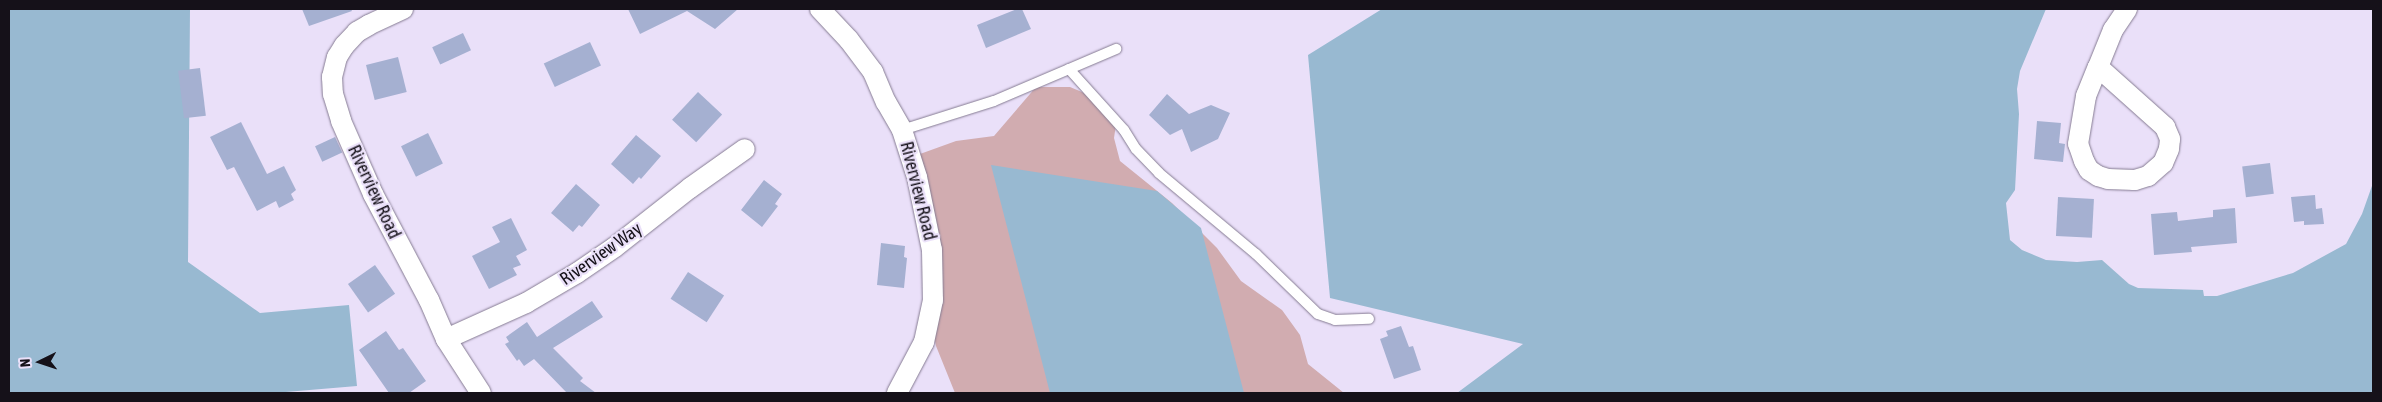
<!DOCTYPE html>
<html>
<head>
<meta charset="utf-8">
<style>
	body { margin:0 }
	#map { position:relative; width:2382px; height:402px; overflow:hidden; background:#eae0f9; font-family:"Asap Condensed",sans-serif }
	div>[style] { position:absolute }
	.green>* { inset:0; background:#d1acb0 }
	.water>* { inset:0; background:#98b9d1 }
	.building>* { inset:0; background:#a5b0d1; transform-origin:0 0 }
	.roads { filter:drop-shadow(0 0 1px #857b92) drop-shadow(0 0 1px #857b92) }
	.lane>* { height:10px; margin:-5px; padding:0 5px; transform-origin:5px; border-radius:5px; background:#fff }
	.street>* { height:20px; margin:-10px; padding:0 10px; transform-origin:10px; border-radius:10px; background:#fff }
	span { translate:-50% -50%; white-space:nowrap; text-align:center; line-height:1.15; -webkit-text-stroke:4.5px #eae0f9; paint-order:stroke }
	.street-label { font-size:18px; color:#151119 }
	.frame { position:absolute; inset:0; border:10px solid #151119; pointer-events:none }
	.north { position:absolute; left:15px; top:337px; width:50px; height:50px; -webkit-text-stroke:4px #eae0f9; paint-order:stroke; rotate:266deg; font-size:14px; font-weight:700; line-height:20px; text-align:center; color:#151119 }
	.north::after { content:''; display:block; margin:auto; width:18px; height:22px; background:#151119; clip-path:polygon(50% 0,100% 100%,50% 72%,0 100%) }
</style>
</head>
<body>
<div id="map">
	<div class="green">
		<i style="clip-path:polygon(1036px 87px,1070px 87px,1101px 100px,1117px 118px,1114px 138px,1120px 161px,1172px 203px,1217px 248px,1241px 281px,1282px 310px,1300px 335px,1308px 364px,1344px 393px,955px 393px,936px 346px,924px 289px,920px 154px,956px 141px,994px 136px)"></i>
	</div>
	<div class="water">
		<i style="clip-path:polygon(9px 9px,190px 9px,188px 262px,260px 313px,349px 305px,357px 386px,274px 393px,9px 393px)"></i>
		<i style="clip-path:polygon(1382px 9px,2046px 9px,2020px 71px,2017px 89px,2019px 114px,2015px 190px,2006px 203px,2010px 240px,2022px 250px,2046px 260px,2077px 262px,2102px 260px,2129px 284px,2138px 288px,2203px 290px,2204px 296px,2217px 296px,2293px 273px,2346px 244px,2362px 214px,2373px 183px,2373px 393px,1457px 393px,1523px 344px,1330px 298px,1308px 55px)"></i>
		<i style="clip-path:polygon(991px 165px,1157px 191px,1201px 228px,1244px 393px,1050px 393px)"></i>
	</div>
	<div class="building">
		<i style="clip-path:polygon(302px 9px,351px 9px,352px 11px,309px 26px)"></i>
		<i style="clip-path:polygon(628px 9px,738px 9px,715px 29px,687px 11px,640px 34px)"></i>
		<i style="clip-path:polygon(1017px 9px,1022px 9px,1031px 29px,986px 48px,977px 25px)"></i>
		<i style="left:463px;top:33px;width:19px;height:34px;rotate:65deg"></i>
		<i style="left:590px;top:42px;width:26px;height:51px;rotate:65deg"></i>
		<i style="left:398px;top:57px;width:36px;height:33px;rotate:76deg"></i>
		<i style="left:200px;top:68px;width:48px;height:22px;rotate:83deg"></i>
		<i style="left:698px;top:92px;width:33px;height:38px;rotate:43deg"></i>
		<i style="clip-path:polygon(1167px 94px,1189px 114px,1211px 105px,1230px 113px,1218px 139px,1191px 152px,1182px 129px,1170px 135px,1149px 115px)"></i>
		<i style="clip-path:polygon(2037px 121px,2061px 123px,2059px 143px,2065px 144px,2063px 162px,2034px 159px)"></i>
		<i style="clip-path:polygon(241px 122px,267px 174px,284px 166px,296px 190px,291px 194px,294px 200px,279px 208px,276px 201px,257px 211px,234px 167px,227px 170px,210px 137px)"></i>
		<i style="left:428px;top:133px;width:34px;height:30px;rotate:64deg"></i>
		<i style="clip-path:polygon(636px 135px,661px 156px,641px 179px,639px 177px,633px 184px,611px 164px)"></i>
		<i style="left:335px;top:137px;width:17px;height:22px;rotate:65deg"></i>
		<i style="left:2270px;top:163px;width:31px;height:28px;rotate:83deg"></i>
		<i style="clip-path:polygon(764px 180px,782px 194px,775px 204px,778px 206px,762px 227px,741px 210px)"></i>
		<i style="clip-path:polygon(576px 184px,600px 205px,582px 227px,579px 225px,573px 232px,551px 213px)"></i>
		<i style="clip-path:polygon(2315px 195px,2316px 209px,2322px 208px,2324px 224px,2304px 225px,2304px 221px,2294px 222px,2291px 197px)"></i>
		<i style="left:2058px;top:197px;width:36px;height:39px;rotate:3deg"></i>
		<i style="clip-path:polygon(2235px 208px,2237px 243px,2191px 247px,2192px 252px,2154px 255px,2151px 214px,2177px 212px,2178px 221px,2213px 217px,2213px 210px)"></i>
		<i style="clip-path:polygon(511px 218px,527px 250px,516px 256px,521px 265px,513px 268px,517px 275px,489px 289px,472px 256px,500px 242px,492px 227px)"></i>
		<i style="clip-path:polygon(881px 243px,905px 246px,904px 257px,907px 258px,904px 288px,877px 285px)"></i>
		<i style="left:375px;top:265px;width:35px;height:33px;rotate:55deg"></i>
		<i style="left:688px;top:272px;width:43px;height:32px;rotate:33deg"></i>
		<i style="clip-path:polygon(592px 301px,603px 317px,553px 348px,583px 378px,580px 381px,596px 393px,567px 393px,534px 359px,524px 366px,519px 359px,517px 361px,505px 344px,509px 342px,506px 337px,527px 322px,537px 337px)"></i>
		<i style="clip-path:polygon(1401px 326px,1409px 347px,1413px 346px,1421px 370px,1394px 379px,1380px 339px,1388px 336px,1386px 331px)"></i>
		<i style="clip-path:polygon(386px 331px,399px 350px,403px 348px,426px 381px,409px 393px,389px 393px,359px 350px)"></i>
	</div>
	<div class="roads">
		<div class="lane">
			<i style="left:1069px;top:69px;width:82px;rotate:48deg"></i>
			<i style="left:1124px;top:130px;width:22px;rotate:58deg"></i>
			<i style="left:1136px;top:149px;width:33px;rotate:46deg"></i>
			<i style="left:1159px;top:173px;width:126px;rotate:39.9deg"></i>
			<i style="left:1256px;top:254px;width:86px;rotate:44.1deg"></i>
			<i style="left:1318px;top:314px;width:18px;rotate:19deg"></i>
			<i style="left:1335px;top:320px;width:34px;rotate:-2deg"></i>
			<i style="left:902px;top:130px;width:96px;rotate:-17.5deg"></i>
			<i style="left:994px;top:101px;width:133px;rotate:-23.1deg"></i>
		</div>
		<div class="street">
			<i style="left:403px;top:9px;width:38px;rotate:155deg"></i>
			<i style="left:369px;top:25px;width:14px;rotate:150deg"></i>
			<i style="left:357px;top:32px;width:19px;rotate:133deg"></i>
			<i style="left:344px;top:46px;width:13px;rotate:122deg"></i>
			<i style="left:337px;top:57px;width:21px;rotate:104deg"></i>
			<i style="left:332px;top:77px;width:17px;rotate:87deg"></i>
			<i style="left:333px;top:94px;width:28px;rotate:73deg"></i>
			<i style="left:341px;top:121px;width:80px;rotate:66.3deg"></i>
			<i style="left:373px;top:194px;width:120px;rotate:62.2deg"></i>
			<i style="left:429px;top:300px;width:43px;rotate:66.4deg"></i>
			<i style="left:446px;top:339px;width:64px;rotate:57.1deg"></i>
			<i style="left:820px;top:9px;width:42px;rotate:46.9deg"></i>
			<i style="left:849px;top:40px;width:40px;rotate:53deg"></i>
			<i style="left:873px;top:72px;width:33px;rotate:67deg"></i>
			<i style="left:886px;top:102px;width:32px;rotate:60deg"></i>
			<i style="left:902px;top:130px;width:49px;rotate:72.3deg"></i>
			<i style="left:917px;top:177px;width:75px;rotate:78.4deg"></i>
			<i style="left:932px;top:250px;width:50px;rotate:88.9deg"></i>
			<i style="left:933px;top:300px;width:43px;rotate:102.1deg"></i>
			<i style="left:924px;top:342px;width:58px;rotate:117.9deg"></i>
			<i style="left:2098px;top:67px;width:90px;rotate:41.8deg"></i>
			<i style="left:2165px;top:127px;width:13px;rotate:67deg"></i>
			<i style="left:2170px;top:139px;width:10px;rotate:96deg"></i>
			<i style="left:2169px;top:149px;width:15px;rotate:113deg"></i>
			<i style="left:2163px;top:163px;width:20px;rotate:139deg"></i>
			<i style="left:2148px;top:176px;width:14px;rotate:163deg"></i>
			<i style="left:2135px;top:180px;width:27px;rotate:-178deg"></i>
			<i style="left:2108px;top:179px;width:10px;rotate:-163deg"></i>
			<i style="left:2098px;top:176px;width:11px;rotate:-146deg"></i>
			<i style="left:2089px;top:170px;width:10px;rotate:-119deg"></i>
			<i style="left:2084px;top:161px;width:18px;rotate:-109deg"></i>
			<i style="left:2078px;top:144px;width:49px;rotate:-80.5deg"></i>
			<i style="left:2086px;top:96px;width:31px;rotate:-68deg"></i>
			<i style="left:2098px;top:67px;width:40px;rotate:-68deg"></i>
			<i style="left:2113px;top:30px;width:25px;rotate:-56deg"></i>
			<i style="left:446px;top:339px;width:88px;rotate:-24.2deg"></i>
			<i style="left:526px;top:303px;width:59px;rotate:-30.5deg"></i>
			<i style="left:577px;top:273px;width:46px;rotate:-34.4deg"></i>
			<i style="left:615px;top:247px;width:95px;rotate:-38.2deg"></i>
			<i style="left:690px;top:188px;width:67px;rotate:-35.3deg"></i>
		</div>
	</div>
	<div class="street-label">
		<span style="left:918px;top:191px;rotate:76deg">Riverview Road</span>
		<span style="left:374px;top:192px;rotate:65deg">Riverview Road</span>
		<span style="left:601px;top:254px;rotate:-35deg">Riverview Way</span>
	</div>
	<div class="frame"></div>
	<div class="north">N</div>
</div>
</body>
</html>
